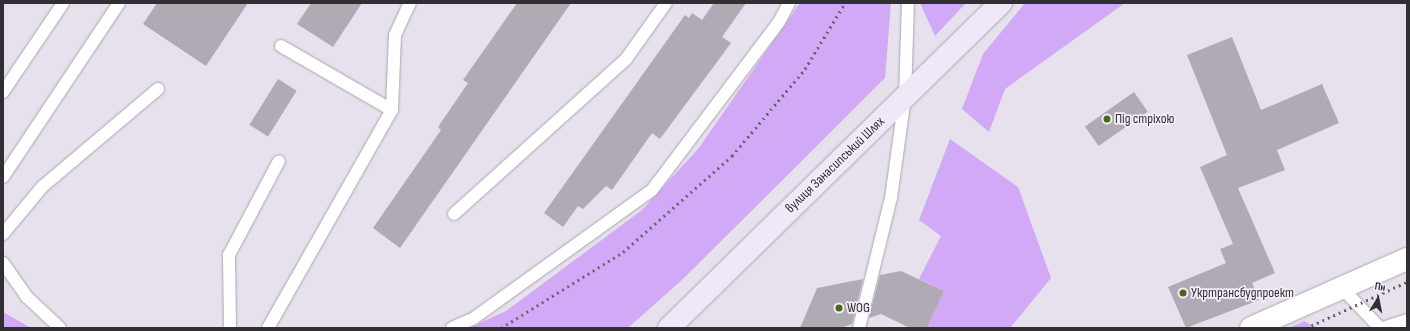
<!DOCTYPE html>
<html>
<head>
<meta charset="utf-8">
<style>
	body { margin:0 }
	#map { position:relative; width:1410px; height:331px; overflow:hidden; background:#e6e1ec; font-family:"Sofia Sans Condensed",sans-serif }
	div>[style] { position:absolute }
	.green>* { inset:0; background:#d2a9f7 }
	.building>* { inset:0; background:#b0aab5; transform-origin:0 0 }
	.roads { filter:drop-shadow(0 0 1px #aba5b0) drop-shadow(0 0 1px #aba5b0) }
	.service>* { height:12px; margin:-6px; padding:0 6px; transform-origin:6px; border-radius:6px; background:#fff }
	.tertiary>* { height:22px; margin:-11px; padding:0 11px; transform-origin:11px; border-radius:11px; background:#fff }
	.secondary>* { height:22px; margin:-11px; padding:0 11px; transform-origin:11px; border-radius:11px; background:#f0e7f9 }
	.rail>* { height:3px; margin-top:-1.5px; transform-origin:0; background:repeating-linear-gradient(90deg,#68646b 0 2px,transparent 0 6px) }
	.dots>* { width:11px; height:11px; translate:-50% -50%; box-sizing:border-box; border:2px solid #f4eefa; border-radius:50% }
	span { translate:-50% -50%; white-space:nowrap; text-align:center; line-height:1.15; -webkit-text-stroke:3.5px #f4eefa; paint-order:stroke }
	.poi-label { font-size:14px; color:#322f34 }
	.left { translate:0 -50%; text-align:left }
	.street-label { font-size:14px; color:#322f34 }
	.frame { position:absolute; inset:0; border:4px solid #322f34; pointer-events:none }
	.north { position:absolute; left:1358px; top:279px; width:40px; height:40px; -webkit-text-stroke:3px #f4eefa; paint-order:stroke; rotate:10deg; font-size:11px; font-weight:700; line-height:16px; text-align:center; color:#322f34 }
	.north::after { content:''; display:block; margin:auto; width:14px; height:18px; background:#322f34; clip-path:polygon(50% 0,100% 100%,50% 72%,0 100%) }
</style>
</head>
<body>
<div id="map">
	<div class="green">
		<i style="clip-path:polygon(800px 3px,891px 3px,885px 78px,684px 278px,628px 328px,469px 328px,506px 311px,642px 210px,698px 149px)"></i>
		<i style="clip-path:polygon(920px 3px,966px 3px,935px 36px)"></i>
		<i style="clip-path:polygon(1025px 3px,1125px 3px,1005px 89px,989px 132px,962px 109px,983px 54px)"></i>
		<i style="clip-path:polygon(950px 139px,1018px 187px,1051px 278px,1010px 328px,927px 328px,944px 291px,919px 279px,941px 236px,919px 220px)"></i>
		<i style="clip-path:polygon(3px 312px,31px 328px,3px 328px)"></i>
		<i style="clip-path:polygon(1304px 321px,1318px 328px,1289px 328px)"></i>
	</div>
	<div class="building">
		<i style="clip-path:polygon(157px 3px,248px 3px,206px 66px,143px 24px)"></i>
		<i style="clip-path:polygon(311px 3px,362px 3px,333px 47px,297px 24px)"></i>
		<i style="clip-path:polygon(517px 3px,571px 3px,400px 248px,373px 228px,441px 130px,438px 127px,468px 83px,463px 80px)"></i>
		<i style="clip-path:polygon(714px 3px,746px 3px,722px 37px,731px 43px,660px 139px,652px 133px,612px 190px,606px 186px,583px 209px,578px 206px,563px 227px,544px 213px,685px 15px,689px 18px,692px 13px,702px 20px)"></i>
		<i style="clip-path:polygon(1232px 37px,1261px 110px,1322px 84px,1339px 123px,1277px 150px,1285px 170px,1238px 188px,1275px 273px,1252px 283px,1259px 300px,1186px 328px,1168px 287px,1226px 263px,1220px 249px,1233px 244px,1200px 167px,1227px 155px,1187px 55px)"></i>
		<i style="left:278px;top:79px;width:22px;height:54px;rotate:32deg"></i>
		<i style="left:1134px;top:92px;width:24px;height:60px;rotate:55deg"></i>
		<i style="clip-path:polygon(901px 271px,944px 291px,927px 328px,910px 328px,881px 314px,869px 318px,880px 275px)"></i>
		<i style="clip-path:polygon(863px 279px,852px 324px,841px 328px,800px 328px,817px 288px)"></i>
	</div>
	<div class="roads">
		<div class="service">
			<i style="left:281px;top:46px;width:128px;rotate:30deg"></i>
			<i style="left:3px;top:92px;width:107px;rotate:-56deg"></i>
			<i style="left:3px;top:177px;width:209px;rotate:-56.3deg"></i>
			<i style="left:454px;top:214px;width:232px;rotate:-42deg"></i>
			<i style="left:626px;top:59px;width:69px;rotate:-54.5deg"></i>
			<i style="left:3px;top:234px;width:61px;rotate:-50.3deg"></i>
			<i style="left:42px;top:187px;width:152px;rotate:-40.2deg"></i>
			<i style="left:3px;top:263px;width:42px;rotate:54.8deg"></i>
			<i style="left:27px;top:297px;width:45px;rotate:43.2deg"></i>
			<i style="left:1342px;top:288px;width:55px;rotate:46.5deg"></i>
			<i style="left:230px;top:328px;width:73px;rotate:-90.8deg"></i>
			<i style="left:229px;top:255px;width:106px;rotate:-62deg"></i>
			<i style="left:268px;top:328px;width:251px;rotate:-60.4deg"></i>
			<i style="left:392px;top:110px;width:75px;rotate:-87.7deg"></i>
			<i style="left:395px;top:35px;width:35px;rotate:-65deg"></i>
			<i style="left:452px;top:328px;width:24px;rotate:-24deg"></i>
			<i style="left:474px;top:318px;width:219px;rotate:-35.7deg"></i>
			<i style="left:652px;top:190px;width:211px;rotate:-52.9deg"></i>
			<i style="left:779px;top:22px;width:21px;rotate:-62deg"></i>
			<i style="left:859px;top:328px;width:134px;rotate:-76.2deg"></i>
			<i style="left:891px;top:198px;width:102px;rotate:-82.1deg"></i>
			<i style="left:905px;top:97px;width:94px;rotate:-88.2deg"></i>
			<i style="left:1383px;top:328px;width:25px;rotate:-18deg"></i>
		</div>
		<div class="tertiary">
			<i style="left:1251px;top:328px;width:171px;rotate:-23.9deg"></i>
		</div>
		<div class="secondary">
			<i style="left:669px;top:328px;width:465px;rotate:-44.4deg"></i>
		</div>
	</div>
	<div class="rail">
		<i style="left:501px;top:328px;width:144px;rotate:-31.9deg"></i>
		<i style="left:623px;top:252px;width:145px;rotate:-41.4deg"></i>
		<i style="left:732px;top:156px;width:114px;rotate:-50deg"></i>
		<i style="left:805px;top:69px;width:77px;rotate:-58.8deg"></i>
		<i style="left:1306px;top:328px;width:111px;rotate:-24.5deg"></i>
	</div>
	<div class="dots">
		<i style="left:1107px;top:119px;background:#49661a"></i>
		<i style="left:1183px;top:293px;background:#49661a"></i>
		<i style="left:839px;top:308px;background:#49661a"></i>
	</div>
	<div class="poi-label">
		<span class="left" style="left:1115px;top:119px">Під стріхою</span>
		<span class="left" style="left:1191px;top:293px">Укртрансбудпроект</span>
		<span class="left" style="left:847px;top:308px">WOG</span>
	</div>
	<div class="street-label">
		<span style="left:835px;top:165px;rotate:-44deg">вулиця Занасипський Шлях</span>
	</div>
	<div class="frame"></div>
	<div class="north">Пн</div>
</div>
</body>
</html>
